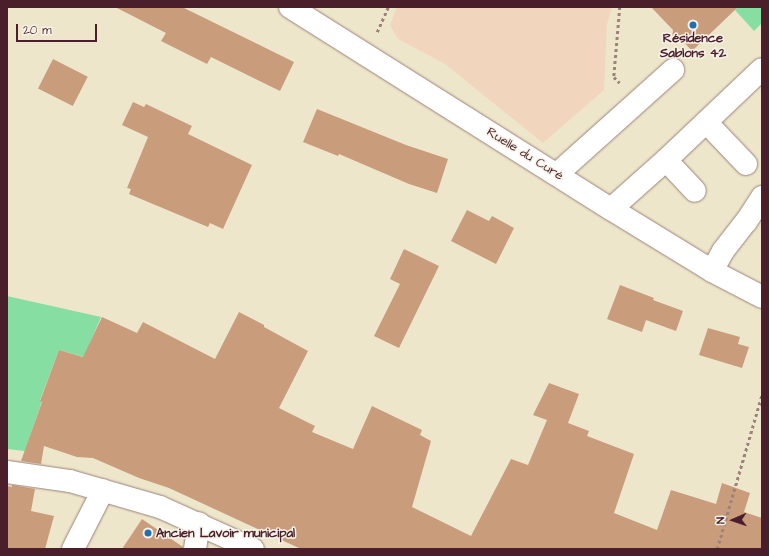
<!DOCTYPE html>
<html>
<head>
<meta charset="utf-8">
<style>
	body { margin:0 }
	#map { position:relative; width:769px; height:556px; overflow:hidden; background:#eee6cb; font-family:"Architects Daughter",sans-serif }
	div>[style] { position:absolute }
	.built>* { inset:0; background:#f1d5bd }
	.green>* { inset:0; background:#87dea2 }
	.building>* { inset:0; background:#c99c7c; transform-origin:0 0 }
	.path>* { height:2.5px; margin-top:-1.25px; transform-origin:0; background:repeating-linear-gradient(90deg,#9c827b 0 3px,transparent 0 6px) }
	.roads { filter:drop-shadow(0 0 1px #9c827b) drop-shadow(0 0 1px #9c827b) }
	.minor>* { height:22px; margin:-11px; padding:0 11px; transform-origin:11px; border-radius:11px; background:#fff }
	.dots>* { width:11px; height:11px; translate:-50% -50%; box-sizing:border-box; border:2px solid #f7f3e8; border-radius:50% }
	span { translate:-50% -50%; white-space:nowrap; text-align:center; line-height:1.15; -webkit-text-stroke:3px #f7f3e8; paint-order:stroke }
	.poi-label { font-size:13px; color:#4a1f2b; font-weight:700 }
	.left { translate:0 -50%; text-align:left }
	.street-label { font-size:13px; color:#4a1f2b }
	.frame { position:absolute; inset:0; border:8px solid #4a1f2b; pointer-events:none }
	.north { position:absolute; left:713px; top:500px; width:40px; height:40px; -webkit-text-stroke:3px #f7f3e8; paint-order:stroke; rotate:268deg; font-size:11px; font-weight:700; line-height:16px; text-align:center; color:#4a1f2b }
	.north::after { content:''; display:block; margin:auto; width:14px; height:18px; background:#4a1f2b; clip-path:polygon(50% 0,100% 100%,50% 72%,0 100%) }
	.scale { position:absolute; left:16px; top:24px; width:81px; height:18px; box-sizing:border-box; border:2px solid #4a1f2b; border-top:0; padding-left:5px; font-size:12px; line-height:14px; white-space:nowrap; color:#4a1f2b; -webkit-text-stroke:3px #f7f3e8; paint-order:stroke }
</style>
</head>
<body>
<div id="map">
	<div class="built">
		<i style="clip-path:polygon(397px 7px,612px 7px,607px 24px,604px 90px,543px 143px,445px 64px,398px 39px,390px 25px)"></i>
	</div>
	<div class="green">
		<i style="clip-path:polygon(738px 7px,762px 7px,762px 23px,754px 31px,735px 10px)"></i>
		<i style="clip-path:polygon(7px 296px,101px 317px,84px 357px,59px 350px,40px 400px,42px 401px,25px 451px,7px 449px)"></i>
	</div>
	<div class="building">
		<i style="clip-path:polygon(115px 7px,182px 7px,294px 62px,280px 91px,211px 57px,207px 64px,161px 41px,166px 33px)"></i>
		<i style="clip-path:polygon(651px 7px,738px 7px,692px 51px,682px 40px,672px 39px,673px 30px)"></i>
		<i style="left:53px;top:59px;width:39px;height:33px;rotate:27deg"></i>
		<i style="clip-path:polygon(133px 102px,144px 107px,146px 104px,192px 126px,188px 134px,252px 165px,223px 229px,210px 223px,208px 227px,129px 194px,131px 189px,127px 188px,148px 137px,122px 125px)"></i>
		<i style="clip-path:polygon(317px 109px,406px 145px,448px 159px,437px 193px,409px 184px,339px 154px,338px 156px,303px 142px)"></i>
		<i style="clip-path:polygon(467px 210px,489px 221px,492px 216px,514px 228px,496px 264px,451px 241px)"></i>
		<i style="clip-path:polygon(404px 249px,439px 266px,399px 348px,374px 336px,400px 284px,390px 279px)"></i>
		<i style="clip-path:polygon(620px 285px,654px 298px,653px 300px,683px 311px,676px 331px,646px 320px,642px 332px,607px 319px)"></i>
		<i style="clip-path:polygon(239px 312px,264px 325px,264px 327px,308px 351px,279px 408px,315px 426px,312px 432px,353px 449px,372px 406px,422px 430px,420px 435px,431px 441px,412px 507px,471px 536px,511px 459px,528px 465px,547px 420px,533px 415px,549px 383px,579px 394px,568px 423px,589px 431px,587px 436px,634px 454px,614px 513px,657px 530px,671px 490px,716px 504px,722px 483px,750px 493px,744px 512px,762px 518px,762px 549px,301px 549px,169px 488px,139px 478px,93px 458px,77px 457px,44px 446px,41px 464px,21px 461px,42px 402px,40px 401px,59px 350px,83px 357px,102px 317px,137px 333px,143px 322px,215px 359px)"></i>
		<i style="clip-path:polygon(708px 328px,740px 337px,738px 344px,749px 347px,742px 368px,699px 355px)"></i>
		<i style="clip-path:polygon(12px 485px,35px 489px,31px 511px,54px 516px,45px 549px,7px 549px,7px 486px,12px 487px)"></i>
		<i style="clip-path:polygon(142px 519px,183px 547px,183px 549px,122px 549px)"></i>
	</div>
	<div class="path">
		<i style="left:620px;top:7px;width:70px;rotate:94.9deg"></i>
		<i style="left:614px;top:77px;width:8px;rotate:45deg"></i>
		<i style="left:377px;top:32px;width:27px;rotate:-66deg"></i>
		<i style="left:717px;top:549px;width:161px;rotate:-73.8deg"></i>
	</div>
	<div class="roads">
		<div class="minor">
			<i style="left:290px;top:7px;width:379px;rotate:32.2deg"></i>
			<i style="left:611px;top:209px;width:119px;rotate:31.5deg"></i>
			<i style="left:712px;top:271px;width:56px;rotate:27.5deg"></i>
			<i style="left:706px;top:122px;width:58px;rotate:46.4deg"></i>
			<i style="left:666px;top:160px;width:42px;rotate:46.9deg"></i>
			<i style="left:557px;top:174px;width:156px;rotate:-41.9deg"></i>
			<i style="left:611px;top:209px;width:74px;rotate:-41.7deg"></i>
			<i style="left:666px;top:160px;width:132px;rotate:-43.5deg"></i>
			<i style="left:712px;top:271px;width:23px;rotate:-61deg"></i>
			<i style="left:723px;top:251px;width:37px;rotate:-52deg"></i>
			<i style="left:746px;top:222px;width:30px;rotate:-57deg"></i>
			<i style="left:7px;top:472px;width:64px;rotate:8.1deg"></i>
			<i style="left:70px;top:481px;width:94px;rotate:16.1deg"></i>
			<i style="left:160px;top:507px;width:102px;rotate:24.3deg"></i>
			<i style="left:73px;top:549px;width:66px;rotate:-63deg"></i>
			<i style="left:195px;top:549px;width:26px;rotate:-81deg"></i>
		</div>
	</div>
	<div class="dots">
		<i style="left:693px;top:25px;background:#1f6fb2"></i>
		<i style="left:148px;top:533px;background:#1f6fb2"></i>
	</div>
	<div class="poi-label">
		<span style="left:693px;top:46px">Résidence<br>Sablons 42</span>
		<span class="left" style="left:156px;top:533px">Ancien Lavoir municipal</span>
	</div>
	<div class="street-label">
		<span style="left:525px;top:154px;rotate:32deg">Ruelle du Curé</span>
	</div>
	<div class="frame"></div>
	<div class="north">N</div>
	<div class="scale">20 m</div>
</div>
</body>
</html>
